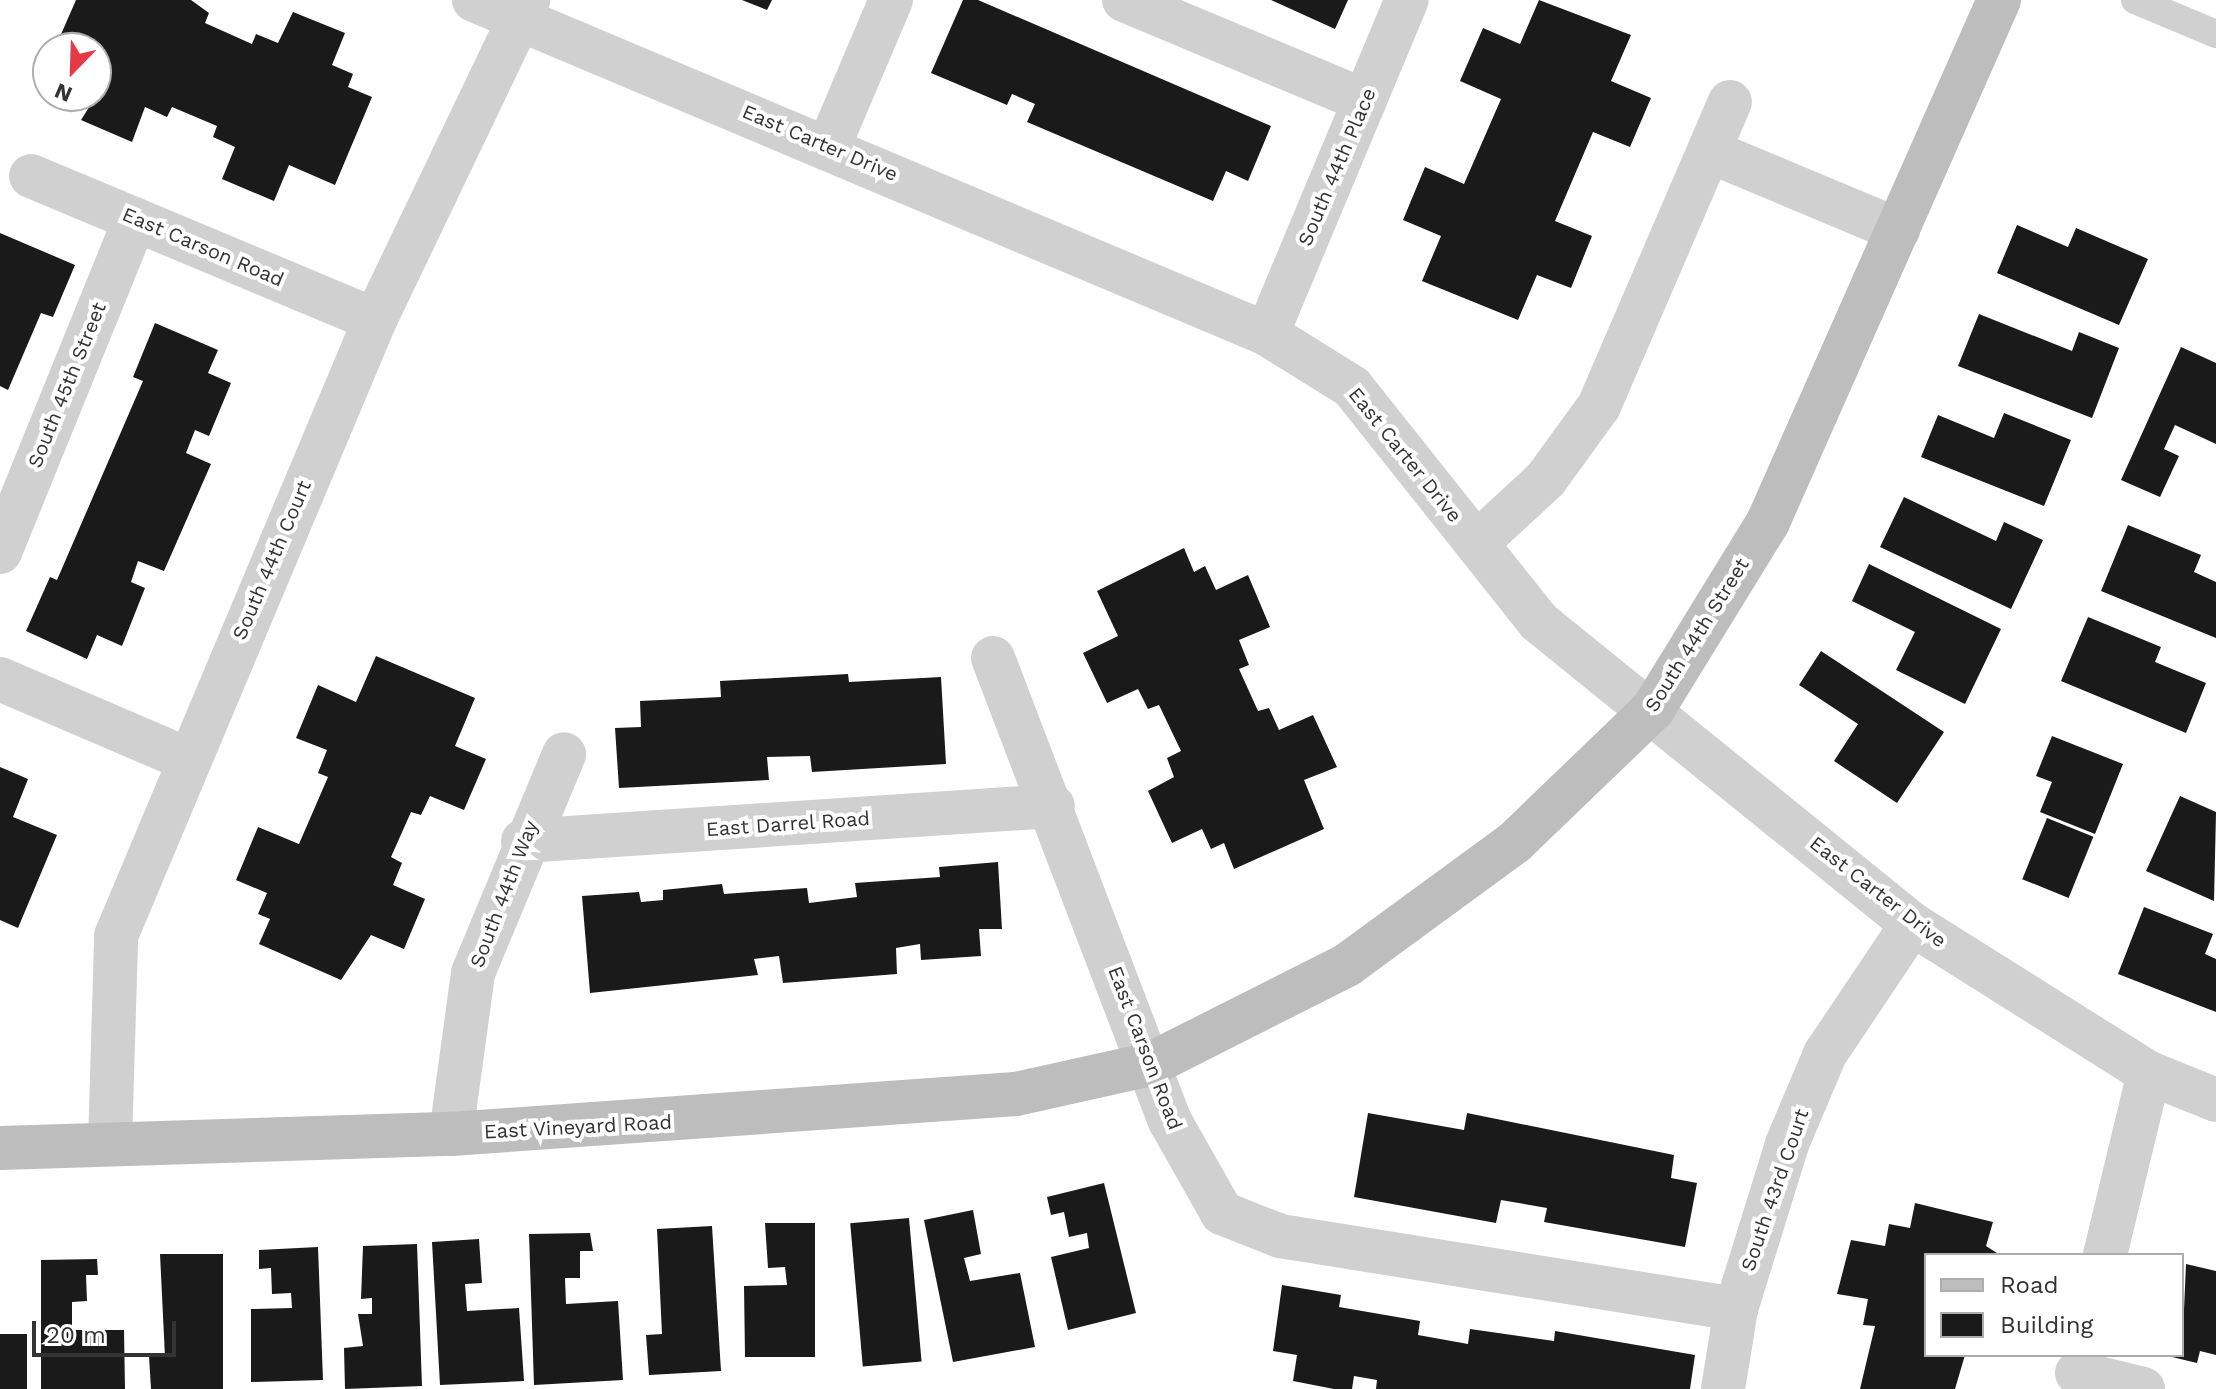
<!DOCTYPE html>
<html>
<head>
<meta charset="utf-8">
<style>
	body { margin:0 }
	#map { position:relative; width:2216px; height:1389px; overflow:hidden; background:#fff; font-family:"Work Sans",sans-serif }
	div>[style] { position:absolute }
	.building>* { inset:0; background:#1a1a1a; transform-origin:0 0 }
	.lane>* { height:28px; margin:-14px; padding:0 14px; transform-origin:14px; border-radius:14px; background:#d0d0d0 }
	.street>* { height:44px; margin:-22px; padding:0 22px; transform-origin:22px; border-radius:22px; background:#d0d0d0 }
	.secondary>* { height:44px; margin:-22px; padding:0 22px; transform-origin:22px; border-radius:22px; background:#bdbdbd }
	span { translate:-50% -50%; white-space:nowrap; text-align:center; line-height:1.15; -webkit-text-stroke:8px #fff; paint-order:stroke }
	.street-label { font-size:20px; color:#333 }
	.legend { position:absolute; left:1924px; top:1253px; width:260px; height:104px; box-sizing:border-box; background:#fff; border:2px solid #adadad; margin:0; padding:10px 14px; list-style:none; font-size:24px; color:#333 }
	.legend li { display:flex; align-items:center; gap:16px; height:40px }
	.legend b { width:40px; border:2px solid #adadad }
	.north { position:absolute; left:32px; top:32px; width:80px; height:80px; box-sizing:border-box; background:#fff; border:2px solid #adadad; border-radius:50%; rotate:203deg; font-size:22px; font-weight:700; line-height:32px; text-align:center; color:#333 }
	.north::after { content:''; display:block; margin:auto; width:28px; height:36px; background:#e63946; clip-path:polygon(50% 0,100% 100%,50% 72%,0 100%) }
	.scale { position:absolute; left:32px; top:1321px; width:144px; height:36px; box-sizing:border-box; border:4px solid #333; border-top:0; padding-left:10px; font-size:24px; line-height:28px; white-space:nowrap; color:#333; -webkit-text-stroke:6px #fff; paint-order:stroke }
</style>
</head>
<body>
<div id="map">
	<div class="building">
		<i style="clip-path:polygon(76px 0,191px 0,209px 13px,205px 23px,252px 44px,256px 34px,278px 43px,293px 12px,345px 33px,332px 65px,353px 74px,348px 87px,372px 97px,335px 185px,289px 165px,274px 201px,222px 179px,235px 147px,213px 137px,217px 126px,172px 107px,167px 117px,145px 107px,132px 142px,81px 120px,96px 96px,96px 48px,55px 48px)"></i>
		<i style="clip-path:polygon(742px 0,772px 0,767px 10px)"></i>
		<i style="clip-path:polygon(963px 0,978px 0,1271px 126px,1248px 181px,1226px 171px,1213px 201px,1027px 122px,1035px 104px,1012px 94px,1007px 105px,931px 73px)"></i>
		<i style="clip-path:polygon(1271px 0,1348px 0,1335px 29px)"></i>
		<i style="clip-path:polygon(1539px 0,1631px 35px,1611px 81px,1651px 98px,1630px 147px,1593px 132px,1555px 221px,1592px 236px,1571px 288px,1537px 275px,1518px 320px,1422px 281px,1441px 236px,1403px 220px,1425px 167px,1464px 184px,1501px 99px,1460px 81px,1483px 28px,1520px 44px)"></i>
		<i style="clip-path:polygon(2017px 225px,2068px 247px,2076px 228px,2148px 259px,2119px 325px,1997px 273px)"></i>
		<i style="clip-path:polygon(0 233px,75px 265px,53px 317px,41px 313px,8px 390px,0 386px)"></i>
		<i style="clip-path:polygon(1979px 314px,2072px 351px,2079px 332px,2119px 348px,2092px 418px,1958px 366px)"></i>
		<i style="clip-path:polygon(155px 323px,218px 350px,208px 373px,231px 383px,209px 436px,195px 430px,186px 453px,211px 464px,164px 571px,138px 561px,131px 582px,145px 588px,122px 646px,97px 635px,87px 659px,26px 631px,50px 577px,57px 580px,143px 381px,133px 377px)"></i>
		<i style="clip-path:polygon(2181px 347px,2216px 363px,2216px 444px,2175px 425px,2164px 449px,2179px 456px,2160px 497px,2121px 480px)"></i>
		<i style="clip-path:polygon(2004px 413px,2071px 440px,2044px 506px,1921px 457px,1938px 415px,1994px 438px)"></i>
		<i style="clip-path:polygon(1904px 497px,1996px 541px,2004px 522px,2043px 540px,2011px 609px,1880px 547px)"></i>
		<i style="clip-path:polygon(2128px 525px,2201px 555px,2194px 572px,2216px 582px,2216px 638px,2101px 591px)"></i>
		<i style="clip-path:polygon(1184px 548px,1194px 572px,1205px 566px,1216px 590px,1248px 575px,1270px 627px,1239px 640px,1249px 665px,1239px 669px,1258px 711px,1269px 708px,1279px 730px,1313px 715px,1337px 767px,1304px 780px,1324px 829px,1234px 869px,1224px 843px,1211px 849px,1202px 829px,1172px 843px,1148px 791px,1174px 777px,1167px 758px,1181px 751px,1159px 705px,1148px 709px,1138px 689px,1107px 703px,1083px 653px,1118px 636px,1097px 591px)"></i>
		<i style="clip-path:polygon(1869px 564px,2001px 629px,1965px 704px,1896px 670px,1915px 632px,1852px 601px)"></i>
		<i style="clip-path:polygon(2088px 617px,2161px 647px,2155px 662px,2206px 683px,2186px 733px,2061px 681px)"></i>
		<i style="clip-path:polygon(1821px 651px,1944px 732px,1897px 803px,1834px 761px,1858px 724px,1799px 685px)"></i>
		<i style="clip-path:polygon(376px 656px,475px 698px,455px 746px,486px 759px,464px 810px,430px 796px,421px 815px,411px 812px,391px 857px,402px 863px,393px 885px,425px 899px,404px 949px,371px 935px,341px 980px,259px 944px,270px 919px,258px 914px,267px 893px,236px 880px,258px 827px,299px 844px,328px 777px,318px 773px,327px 750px,296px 738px,318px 685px,356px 702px)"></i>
		<i style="clip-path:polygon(848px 674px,849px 682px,941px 677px,946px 764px,812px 772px,810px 756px,767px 757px,769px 780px,619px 788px,615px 728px,641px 727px,640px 701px,721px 697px,720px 681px)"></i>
		<i style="clip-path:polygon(2052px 736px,2123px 764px,2095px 834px,2040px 812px,2052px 782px,2036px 776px)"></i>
		<i style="clip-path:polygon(0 767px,28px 779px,13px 817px,57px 835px,18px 928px,0 920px)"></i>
		<i style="clip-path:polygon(2180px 796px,2216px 812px,2214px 901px,2146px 871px)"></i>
		<i style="left:2047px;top:818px;width:50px;height:66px;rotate:22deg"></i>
		<i style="clip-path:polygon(998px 862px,1002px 929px,979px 929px,981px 956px,921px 960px,920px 944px,896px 948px,897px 974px,783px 983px,779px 956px,754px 959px,758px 975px,590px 993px,582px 896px,639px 892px,641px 902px,663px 900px,663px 890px,722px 884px,724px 894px,807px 888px,809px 903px,857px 897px,855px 883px,940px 877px,939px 867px)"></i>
		<i style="clip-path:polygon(2144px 907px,2213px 934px,2205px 954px,2216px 959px,2216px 1012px,2118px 974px)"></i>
		<i style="clip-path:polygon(1368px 1113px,1464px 1130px,1467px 1113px,1674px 1155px,1671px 1178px,1697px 1183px,1685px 1247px,1544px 1222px,1547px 1208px,1501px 1200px,1496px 1223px,1354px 1197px)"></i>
		<i style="clip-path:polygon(1104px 1183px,1136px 1313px,1068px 1330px,1051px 1257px,1089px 1248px,1087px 1233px,1069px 1237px,1064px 1212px,1051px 1215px,1047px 1197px)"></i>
		<i style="clip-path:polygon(1915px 1203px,1993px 1222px,1986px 1246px,2000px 1255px,1926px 1255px,1926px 1355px,1965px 1355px,1955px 1389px,1860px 1389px,1875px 1326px,1863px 1325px,1868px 1299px,1837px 1294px,1851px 1240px,1885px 1246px,1889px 1224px,1910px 1228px)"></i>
		<i style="clip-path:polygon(973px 1210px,981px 1254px,964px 1258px,970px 1281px,1020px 1273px,1035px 1347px,953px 1362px,924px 1220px)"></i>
		<i style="left:909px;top:1218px;width:144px;height:59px;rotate:85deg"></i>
		<i style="clip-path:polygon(765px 1223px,815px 1223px,815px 1357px,745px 1357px,744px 1286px,787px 1285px,785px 1267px,768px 1268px)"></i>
		<i style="clip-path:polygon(712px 1226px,721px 1371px,649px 1375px,646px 1335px,662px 1334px,657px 1229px)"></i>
		<i style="clip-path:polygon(590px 1233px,593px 1251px,580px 1251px,580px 1278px,565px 1278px,566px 1304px,618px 1301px,623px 1380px,534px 1385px,529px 1234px)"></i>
		<i style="clip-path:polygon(479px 1239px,482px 1283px,465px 1284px,467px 1311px,519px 1308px,524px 1381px,440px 1385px,432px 1242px)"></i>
		<i style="clip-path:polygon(417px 1244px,422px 1386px,345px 1389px,344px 1348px,363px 1346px,358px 1314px,372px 1314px,372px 1298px,361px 1299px,363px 1246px)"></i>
		<i style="clip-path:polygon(318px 1247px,323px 1380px,251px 1382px,251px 1309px,292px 1308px,291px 1293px,272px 1294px,271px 1268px,259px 1269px,259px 1250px)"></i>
		<i style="clip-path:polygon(160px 1254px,223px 1254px,223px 1389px,151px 1389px,149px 1356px,165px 1357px)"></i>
		<i style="clip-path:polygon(97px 1259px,98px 1275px,86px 1275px,87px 1301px,72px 1302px,72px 1330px,124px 1330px,125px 1389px,41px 1389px,41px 1260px)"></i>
		<i style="clip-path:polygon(2186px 1264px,2216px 1271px,2216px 1355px,2200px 1351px,2197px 1363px,2168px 1356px,2182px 1355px)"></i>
		<i style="clip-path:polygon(1282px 1285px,1341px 1295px,1339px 1307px,1420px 1321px,1418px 1335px,1468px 1344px,1470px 1329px,1554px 1341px,1555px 1331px,1695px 1355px,1690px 1389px,1376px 1389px,1377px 1380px,1354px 1376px,1352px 1389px,1334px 1389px,1293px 1381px,1297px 1355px,1273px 1351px)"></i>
		<i style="left:0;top:1334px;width:27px;height:55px"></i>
	</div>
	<div class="lane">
		<i style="left:2135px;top:0;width:88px;rotate:22.8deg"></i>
	</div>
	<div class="street">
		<i style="left:474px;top:0;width:860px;rotate:22.84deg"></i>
		<i style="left:1267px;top:334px;width:100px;rotate:31.9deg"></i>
		<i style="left:1352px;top:387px;width:300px;rotate:51.5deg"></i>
		<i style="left:1539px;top:622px;width:480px;rotate:39deg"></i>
		<i style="left:1912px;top:924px;width:280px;rotate:32.2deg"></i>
		<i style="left:2149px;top:1073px;width:72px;rotate:21.9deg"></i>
		<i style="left:1124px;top:0;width:261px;rotate:22.7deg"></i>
		<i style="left:829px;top:146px;width:159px;rotate:-67deg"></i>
		<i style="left:1709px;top:151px;width:205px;rotate:22.7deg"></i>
		<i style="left:31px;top:176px;width:373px;rotate:22.7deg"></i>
		<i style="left:1267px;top:334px;width:362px;rotate:-67.3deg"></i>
		<i style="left:1477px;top:543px;width:94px;rotate:-42.8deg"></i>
		<i style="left:1546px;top:479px;width:90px;rotate:-54deg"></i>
		<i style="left:1599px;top:406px;width:331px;rotate:-66.7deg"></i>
		<i style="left:0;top:552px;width:359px;rotate:-67.9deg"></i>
		<i style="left:993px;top:658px;width:496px;rotate:69.1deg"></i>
		<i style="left:1170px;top:1121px;width:106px;rotate:60.5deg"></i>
		<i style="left:1222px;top:1213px;width:62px;rotate:21.6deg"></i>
		<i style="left:1280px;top:1236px;width:462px;rotate:9.1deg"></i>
		<i style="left:0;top:679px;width:203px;rotate:23.2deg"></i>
		<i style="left:523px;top:841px;width:531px;rotate:-3.78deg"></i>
		<i style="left:451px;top:1134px;width:162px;rotate:-82.2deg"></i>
		<i style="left:473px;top:973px;width:237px;rotate:-67.4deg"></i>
		<i style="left:110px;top:1144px;width:208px;rotate:-88.3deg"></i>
		<i style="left:116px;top:936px;width:668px;rotate:-67.2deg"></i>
		<i style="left:375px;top:320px;width:355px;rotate:-64.4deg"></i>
		<i style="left:2105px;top:1255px;width:187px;rotate:-76.4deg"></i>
		<i style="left:2077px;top:1373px;width:68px;rotate:13.6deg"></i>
		<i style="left:1723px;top:1389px;width:81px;rotate:-80.8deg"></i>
		<i style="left:1736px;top:1309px;width:173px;rotate:-72.8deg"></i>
		<i style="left:1787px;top:1144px;width:98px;rotate:-67.1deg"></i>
		<i style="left:1825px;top:1054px;width:156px;rotate:-56.2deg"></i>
	</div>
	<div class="secondary">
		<i style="left:0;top:1148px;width:451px;rotate:-1.8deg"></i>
		<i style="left:451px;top:1134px;width:566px;rotate:-4.05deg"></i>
		<i style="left:1016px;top:1094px;width:138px;rotate:-12.5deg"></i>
		<i style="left:1151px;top:1064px;width:220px;rotate:-26.8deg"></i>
		<i style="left:1347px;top:965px;width:208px;rotate:-36.2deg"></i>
		<i style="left:1515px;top:842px;width:192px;rotate:-43.9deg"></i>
		<i style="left:1653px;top:709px;width:220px;rotate:-58.4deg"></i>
		<i style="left:1768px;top:522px;width:571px;rotate:-66.13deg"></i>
	</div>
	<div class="street-label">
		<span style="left:820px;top:143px;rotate:23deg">East Carter Drive</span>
		<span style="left:1337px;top:167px;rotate:-67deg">South 44th Place</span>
		<span style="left:203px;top:247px;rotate:23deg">East Carson Road</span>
		<span style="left:67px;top:385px;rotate:-68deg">South 45th Street</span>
		<span style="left:1405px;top:455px;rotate:51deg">East Carter Drive</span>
		<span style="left:272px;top:560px;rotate:-67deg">South 44th Court</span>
		<span style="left:1697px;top:635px;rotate:-58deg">South 44th Street</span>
		<span style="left:788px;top:824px;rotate:-4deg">East Darrel Road</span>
		<span style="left:1878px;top:892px;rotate:38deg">East Carter Drive</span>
		<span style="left:504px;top:894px;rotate:-69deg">South 44th Way</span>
		<span style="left:1145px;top:1048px;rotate:69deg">East Carson Road</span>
		<span style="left:578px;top:1127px;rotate:-3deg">East Vineyard Road</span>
		<span style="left:1775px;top:1190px;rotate:-71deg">South 43rd Court</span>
	</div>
	<ul class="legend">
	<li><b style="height:10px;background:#bdbdbd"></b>Road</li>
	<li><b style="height:22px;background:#1a1a1a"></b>Building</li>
	</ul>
	<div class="north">N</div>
	<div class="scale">20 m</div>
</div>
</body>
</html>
